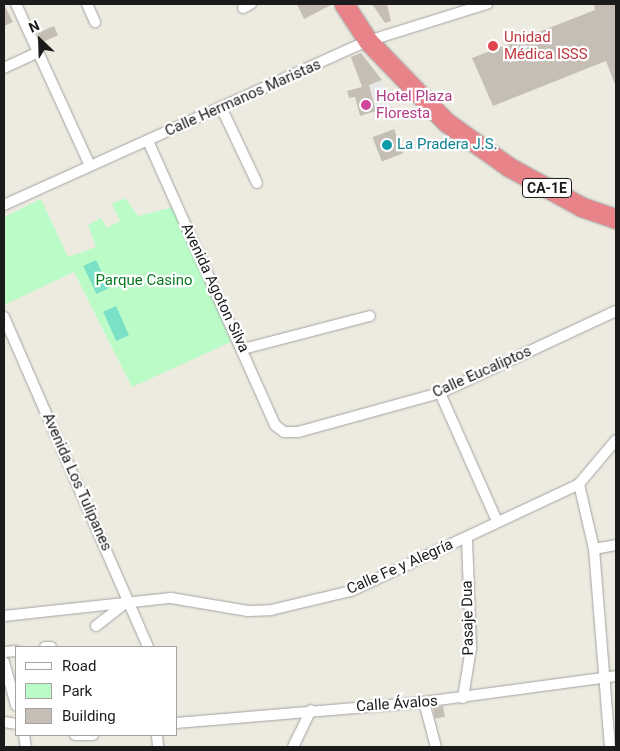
<!DOCTYPE html>
<html>
<head>
<meta charset="utf-8">
<style>
	body { margin:0 }
	#map { position:relative; width:620px; height:751px; overflow:hidden; background:#edebe0; font-family:Roboto,sans-serif }
	div>[style] { position:absolute }
	.park>* { inset:0; background:#bafbc8 }
	.pitch>* { inset:0; background:#7ae0c6; transform-origin:0 0 }
	.parking>* { inset:0; background:#e7e7e7 }
	.building>* { inset:0; background:#c5beb4; transform-origin:0 0 }
	.roads { filter:drop-shadow(0 0 1px #a2a2a2) drop-shadow(0 0 1px #a2a2a2) }
	.street>* { height:10px; margin:-5px; padding:0 5px; transform-origin:5px; border-radius:5px; background:#fff }
	.highway>* { height:19px; margin:-9.5px; padding:0 9.5px; transform-origin:9.5px; border-radius:9.5px; background:#e88489 }
	.dots>* { width:14px; height:14px; translate:-50% -50%; box-sizing:border-box; border:2px solid #fff; border-radius:50% }
	span { translate:-50% -50%; white-space:nowrap; text-align:center; line-height:1.15; -webkit-text-stroke:4.5px #fff; paint-order:stroke }
	.shield-label span { padding:1px 4px; background:#fff; border:1px solid; border-radius:4px; -webkit-text-stroke-width:0 }
	.shield-label { font-size:14px; color:#1b1b1b; font-weight:700 }
	.health-label { font-size:15px; color:#be3a42 }
	.left { translate:0 -50%; text-align:left }
	.hotel-label { font-size:15px; color:#b23c85 }
	.street-label { font-size:15px; color:#1b1b1b }
	.culture-label { font-size:15px; color:#0d838f }
	.park-label { font-size:15px; color:#087b21 }
	.frame { position:absolute; inset:0; border:5px solid #1b1b1b; pointer-events:none }
	.legend { position:absolute; left:15px; top:646px; width:162px; height:90px; box-sizing:border-box; background:#fff; border:1px solid #a4a4a4; margin:0; padding:6px 9px; list-style:none; font-size:15px; color:#1b1b1b }
	.legend li { display:flex; align-items:center; gap:10px; height:25px }
	.legend b { width:25px; border:1px solid #a4a4a4 }
	.north { position:absolute; left:15px; top:15px; width:50px; height:50px; -webkit-text-stroke:4px #fff; paint-order:stroke; rotate:336deg; font-size:14px; font-weight:700; line-height:20px; text-align:center; color:#1b1b1b }
	.north::after { content:''; display:block; margin:auto; width:18px; height:22px; background:#1b1b1b; clip-path:polygon(50% 0,100% 100%,50% 72%,0 100%) }
</style>
</head>
<body>
<div id="map">
	<div class="park">
		<i style="clip-path:polygon(125px 198px,138px 216px,177px 206px,231px 342px,132px 387px,74px 272px,4px 305px,4px 217px,41px 199px,68px 257px,96px 247px,88px 225px,101px 218px,107px 228px,120px 221px,112px 204px)"></i>
	</div>
	<div class="pitch">
		<i style="left:96px;top:260px;width:31px;height:14px;rotate:65deg"></i>
		<i style="left:116px;top:306px;width:32px;height:14px;rotate:66deg"></i>
	</div>
	<div class="parking">
		<i style="clip-path:polygon(380px 82px,398px 101px,377px 109px,370px 86px)"></i>
	</div>
	<div class="building">
		<i style="clip-path:polygon(4px 4px,13px 22px,4px 26px)"></i>
		<i style="clip-path:polygon(297px 4px,333px 4px,304px 19px)"></i>
		<i style="clip-path:polygon(372px 4px,387px 4px,391px 21px,385px 23px)"></i>
		<i style="clip-path:polygon(594px 4px,616px 4px,616px 87px,606px 61px,493px 106px,472px 58px,595px 10px)"></i>
		<i style="left:54px;top:26px;width:10px;height:18px;rotate:66deg"></i>
		<i style="clip-path:polygon(361px 53px,382px 80px,369px 85px,376px 111px,360px 116px,355px 97px,349px 98px,347px 91px,362px 87px,351px 57px)"></i>
		<i style="left:394px;top:129px;width:26px;height:23px;rotate:69deg"></i>
		<i style="left:443px;top:706px;width:11px;height:10px;rotate:80deg"></i>
	</div>
	<div class="roads">
		<div class="street">
			<i style="left:16px;top:4px;width:178px;rotate:65.4deg"></i>
			<i style="left:87px;top:4px;width:20px;rotate:66deg"></i>
			<i style="left:243px;top:8px;width:9px;rotate:-27deg"></i>
			<i style="left:4px;top:68px;width:38px;rotate:-25deg"></i>
			<i style="left:221px;top:107px;width:84px;rotate:64.7deg"></i>
			<i style="left:148px;top:141px;width:311px;rotate:65.9deg"></i>
			<i style="left:275px;top:425px;width:11px;rotate:38deg"></i>
			<i style="left:284px;top:432px;width:14px"></i>
			<i style="left:298px;top:432px;width:147px;rotate:-15.4deg"></i>
			<i style="left:440px;top:393px;width:194px;rotate:-25deg"></i>
			<i style="left:4px;top:205px;width:399px;rotate:-24.3deg"></i>
			<i style="left:368px;top:41px;width:125px;rotate:-17.3deg"></i>
			<i style="left:4px;top:317px;width:360px;rotate:66.4deg"></i>
			<i style="left:243px;top:349px;width:131px;rotate:-14.6deg"></i>
			<i style="left:440px;top:393px;width:140px;rotate:66deg"></i>
			<i style="left:579px;top:484px;width:67px;rotate:77deg"></i>
			<i style="left:594px;top:549px;width:199px;rotate:85.4deg"></i>
			<i style="left:594px;top:549px;width:22px;rotate:-10deg"></i>
			<i style="left:4px;top:616px;width:168px;rotate:-6.2deg"></i>
			<i style="left:171px;top:598px;width:78px;rotate:9.6deg"></i>
			<i style="left:248px;top:611px;width:23px;rotate:-2deg"></i>
			<i style="left:271px;top:610px;width:82px;rotate:-13.4deg"></i>
			<i style="left:351px;top:591px;width:252px;rotate:-25.1deg"></i>
			<i style="left:579px;top:484px;width:57px;rotate:-49.9deg"></i>
			<i style="left:96px;top:626px;width:34px;rotate:-38deg"></i>
			<i style="left:45px;top:647px;width:6px"></i>
			<i style="left:4px;top:652px;width:12px;rotate:-5deg"></i>
			<i style="left:4px;top:662px;width:45px;rotate:74.4deg"></i>
			<i style="left:463px;top:698px;width:51px;rotate:-80.9deg"></i>
			<i style="left:471px;top:648px;width:110px;rotate:-92.1deg"></i>
			<i style="left:424px;top:702px;width:47px;rotate:75.1deg"></i>
			<i style="left:4px;top:722px;width:12px;rotate:9deg"></i>
			<i style="left:176px;top:723px;width:249px;rotate:-4.8deg"></i>
			<i style="left:424px;top:702px;width:194px;rotate:-7.7deg"></i>
			<i style="left:24px;top:735px;width:12px;rotate:81deg"></i>
			<i style="left:75px;top:735px;width:18px"></i>
			<i style="left:157px;top:735px;width:12px;rotate:85deg"></i>
			<i style="left:293px;top:747px;width:41px;rotate:-64.1deg"></i>
		</div>
		<div class="highway">
			<i style="left:344px;top:4px;width:44px;rotate:57deg"></i>
			<i style="left:368px;top:41px;width:112px;rotate:46.1deg"></i>
			<i style="left:446px;top:122px;width:77px;rotate:35.5deg"></i>
			<i style="left:509px;top:167px;width:83px;rotate:28.7deg"></i>
			<i style="left:582px;top:207px;width:36px;rotate:19deg"></i>
		</div>
	</div>
	<div class="dots">
		<i style="left:493px;top:46px;background:#e0444e"></i>
		<i style="left:366px;top:105px;background:#d1479c"></i>
		<i style="left:387px;top:145px;background:#0f9aa8"></i>
	</div>
	<div class="shield-label">
		<span style="left:547px;top:188px">CA-1E</span>
	</div>
	<div class="health-label">
		<span class="left" style="left:504px;top:46px">Unidad<br>Médica ISSS</span>
	</div>
	<div class="hotel-label">
		<span class="left" style="left:376px;top:105px">Hotel Plaza<br>Floresta</span>
	</div>
	<div class="street-label">
		<span style="left:243px;top:98px;rotate:-24deg">Calle Hermanos Maristas</span>
		<span style="left:215px;top:288px;rotate:65deg">Avenida Agoton Silva</span>
		<span style="left:482px;top:372px;rotate:-24deg">Calle Eucaliptos</span>
		<span style="left:77px;top:482px;rotate:66deg">Avenida Los Tulipanes</span>
		<span style="left:400px;top:567px;rotate:-24deg">Calle Fe y Alegría</span>
		<span style="left:468px;top:618px;rotate:-91deg">Pasaje Dua</span>
		<span style="left:397px;top:704px;rotate:-4deg">Calle Ávalos</span>
	</div>
	<div class="culture-label">
		<span class="left" style="left:397px;top:145px">La Pradera J.S.</span>
	</div>
	<div class="park-label">
		<span style="left:144px;top:281px">Parque Casino</span>
	</div>
	<div class="frame"></div>
	<ul class="legend">
	<li><b style="height:6px;background:#fff"></b>Road</li>
	<li><b style="height:14px;background:#bafbc8"></b>Park</li>
	<li><b style="height:14px;background:#c5beb4"></b>Building</li>
	</ul>
	<div class="north">N</div>
</div>
</body>
</html>
